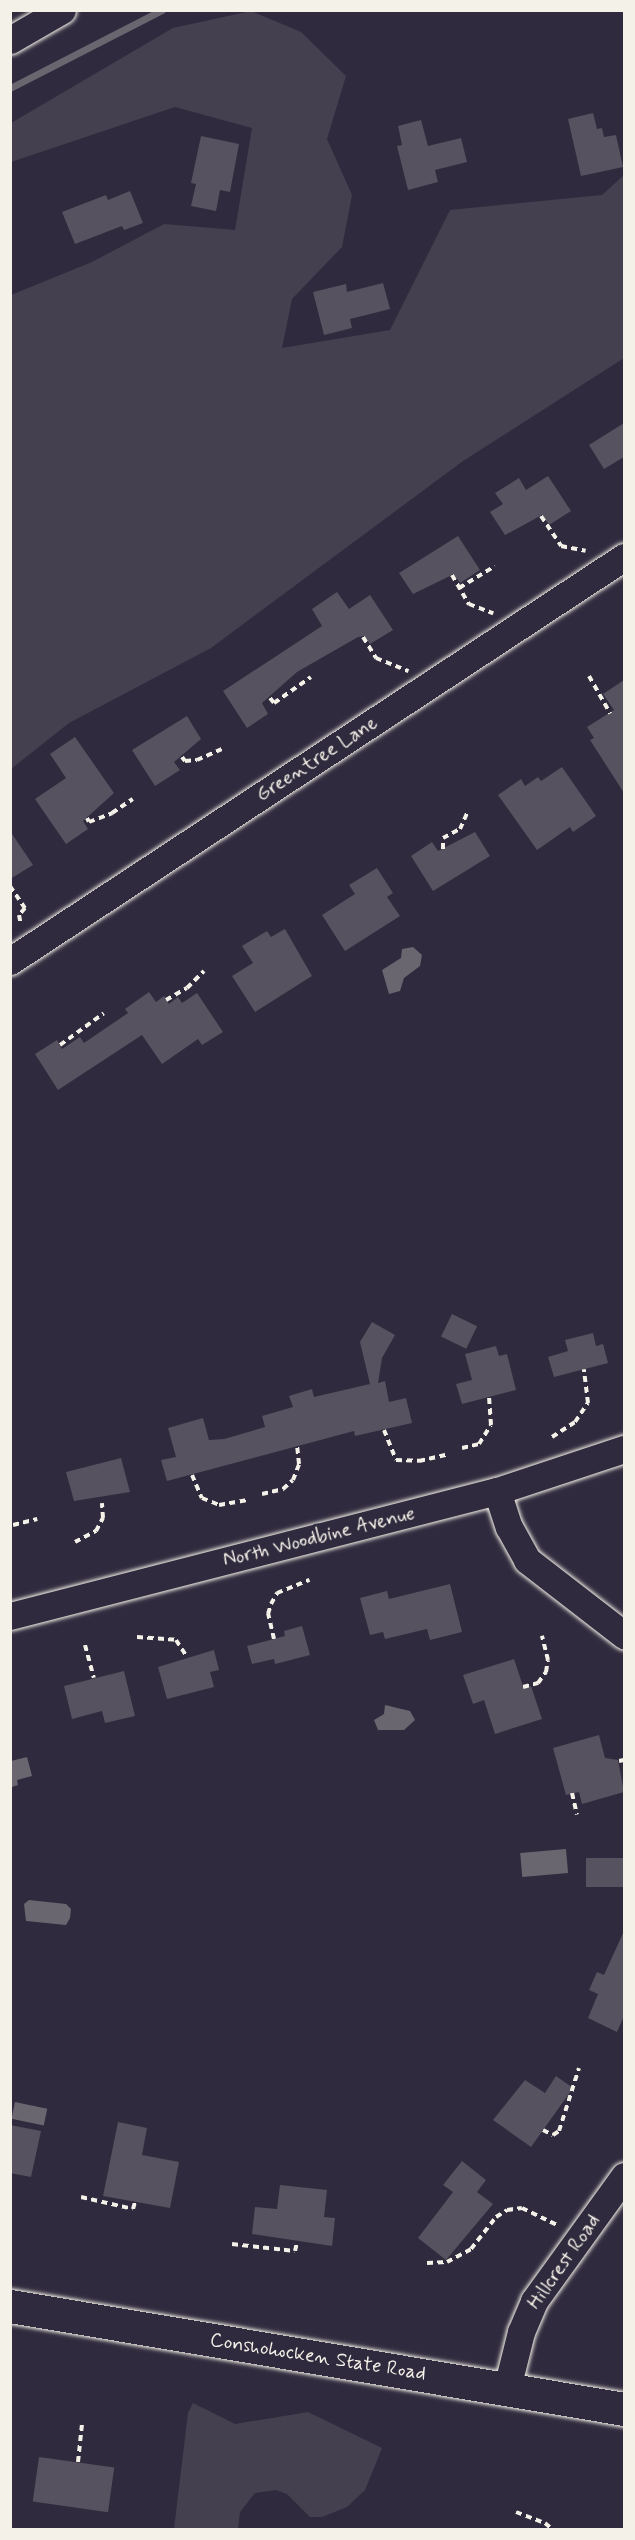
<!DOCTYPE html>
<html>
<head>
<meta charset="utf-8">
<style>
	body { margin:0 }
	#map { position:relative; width:635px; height:2540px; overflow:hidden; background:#2f2a3d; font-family:Mynerve,sans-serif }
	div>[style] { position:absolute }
	.green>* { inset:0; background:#454050 }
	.water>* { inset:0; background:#6a6670; transform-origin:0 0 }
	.stream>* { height:7px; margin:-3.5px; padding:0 3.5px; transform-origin:3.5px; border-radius:3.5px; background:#6a6670 }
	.building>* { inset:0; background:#56525f; transform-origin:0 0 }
	.path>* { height:4px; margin-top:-2px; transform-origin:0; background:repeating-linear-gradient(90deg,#f4f1e8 0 6px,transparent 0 10.5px) }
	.roads { filter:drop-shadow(0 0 2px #f4f1e8) drop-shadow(0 0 2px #f4f1e8) }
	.minor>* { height:27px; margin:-13.5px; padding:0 13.5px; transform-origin:13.5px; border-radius:13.5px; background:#2f2a3d }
	.major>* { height:33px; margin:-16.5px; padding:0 16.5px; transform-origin:16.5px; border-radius:16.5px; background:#2f2a3d }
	span { translate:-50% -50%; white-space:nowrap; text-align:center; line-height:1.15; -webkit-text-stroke:6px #2f2a3d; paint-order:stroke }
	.street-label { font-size:20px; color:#f4f1e8 }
	.frame { position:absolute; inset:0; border:12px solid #f4f1e8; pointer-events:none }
</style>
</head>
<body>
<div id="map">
	<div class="green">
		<i style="clip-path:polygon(251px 11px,301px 32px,346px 76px,327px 139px,352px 195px,342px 247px,292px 299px,282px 348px,390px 330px,450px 210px,602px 195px,624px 175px,624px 358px,463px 461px,211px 648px,69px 723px,11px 769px,11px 295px,92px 262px,164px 224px,235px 230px,252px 128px,175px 107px,11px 162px,11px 123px,173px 28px)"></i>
		<i style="clip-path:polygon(193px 2403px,235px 2424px,308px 2412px,382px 2448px,365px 2490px,347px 2507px,322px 2517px,310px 2517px,287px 2494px,276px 2490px,255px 2493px,240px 2512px,238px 2529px,174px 2529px,188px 2413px)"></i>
	</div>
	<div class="water">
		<i style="clip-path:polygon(413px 947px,422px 955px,420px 966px,404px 978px,400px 991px,389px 994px,382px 970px,401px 958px,402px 949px)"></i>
		<i style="clip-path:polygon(385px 1705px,410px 1711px,415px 1720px,404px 1730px,378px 1730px,374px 1720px,384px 1714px)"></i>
		<i style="clip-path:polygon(27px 1757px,32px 1776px,17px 1780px,18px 1785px,12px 1787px,11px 1761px)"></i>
		<i style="left:566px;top:1849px;width:24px;height:46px;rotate:85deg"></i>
		<i style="clip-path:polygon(29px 1900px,66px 1904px,71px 1909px,70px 1918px,66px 1925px,26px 1921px,24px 1904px)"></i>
		<i style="left:15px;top:2102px;width:33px;height:17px;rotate:12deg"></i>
	</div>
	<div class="stream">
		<i style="left:10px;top:88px;width:171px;rotate:-27.2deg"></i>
	</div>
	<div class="building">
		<i style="clip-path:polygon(593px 113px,597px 129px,602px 128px,604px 137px,616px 135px,623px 167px,581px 176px,568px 119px)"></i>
		<i style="clip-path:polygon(421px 120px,428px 146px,461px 138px,467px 162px,435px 170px,438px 182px,408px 190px,397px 146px,402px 145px,398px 126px)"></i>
		<i style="clip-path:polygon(201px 136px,239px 144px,230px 192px,220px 190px,216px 211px,191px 206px,196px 184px,191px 183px)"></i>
		<i style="clip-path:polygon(130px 191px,143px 223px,124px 230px,122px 226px,75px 244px,62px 212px,106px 195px,108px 200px)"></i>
		<i style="clip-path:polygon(383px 283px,390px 309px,350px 319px,352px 328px,324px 335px,313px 292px,346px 284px,347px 292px)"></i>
		<i style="clip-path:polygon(624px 423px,624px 457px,604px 469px,589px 445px)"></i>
		<i style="clip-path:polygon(548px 476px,571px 511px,549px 525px,542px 515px,505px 535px,490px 512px,503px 504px,495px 493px,519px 478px,526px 490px)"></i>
		<i style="clip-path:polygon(458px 536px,480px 570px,460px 583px,454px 574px,413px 594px,399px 573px)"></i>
		<i style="clip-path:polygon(337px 592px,349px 609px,370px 595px,393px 630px,370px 644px,364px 636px,358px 637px,297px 672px,262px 703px,268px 714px,247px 728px,223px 691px,322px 626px,312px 609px)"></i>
		<i style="clip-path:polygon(624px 680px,624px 793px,590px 740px,594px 738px,587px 727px,614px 710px,603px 694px)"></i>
		<i style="clip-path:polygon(187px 716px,201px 739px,174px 762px,180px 770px,155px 786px,132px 750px)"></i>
		<i style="clip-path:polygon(75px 737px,114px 793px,83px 821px,88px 829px,66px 844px,35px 799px,66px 778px,50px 754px)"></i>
		<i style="clip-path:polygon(562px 767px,596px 816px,573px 832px,570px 827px,537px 850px,498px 795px,521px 779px,525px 786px,538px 777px,541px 781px)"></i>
		<i style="clip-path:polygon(10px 831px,33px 865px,10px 879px)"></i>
		<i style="clip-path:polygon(475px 832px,490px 856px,433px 891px,411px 856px,432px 842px,438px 851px)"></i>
		<i style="clip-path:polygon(377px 868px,393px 893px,387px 897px,400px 916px,345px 951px,322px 915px,355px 894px,349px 885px)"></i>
		<i style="clip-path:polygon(285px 929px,312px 976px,255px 1012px,232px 976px,253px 963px,242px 946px,267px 931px,271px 937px)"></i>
		<i style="clip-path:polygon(149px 992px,156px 1002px,164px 996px,169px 1004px,178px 997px,182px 1003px,197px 993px,223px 1032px,202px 1045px,198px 1039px,162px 1064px,142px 1035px,58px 1090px,35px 1054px,57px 1040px,62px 1049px,80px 1037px,84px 1043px,128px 1013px,125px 1009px)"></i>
		<i style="left:452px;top:1314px;width:28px;height:25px;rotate:26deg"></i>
		<i style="clip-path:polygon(372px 1322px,395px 1335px,382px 1358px,378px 1383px,385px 1381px,389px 1402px,406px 1398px,412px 1423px,355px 1436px,354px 1431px,167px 1481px,161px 1460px,176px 1457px,168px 1428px,203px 1418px,209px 1440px,224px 1439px,265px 1427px,262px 1416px,293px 1407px,289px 1396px,312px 1389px,314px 1397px,370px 1384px,360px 1342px)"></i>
		<i style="clip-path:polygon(593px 1333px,596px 1346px,603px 1344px,608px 1363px,554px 1377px,548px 1357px,568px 1351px,565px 1340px)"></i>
		<i style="clip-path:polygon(496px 1346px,499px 1356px,507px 1354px,516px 1390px,462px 1404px,456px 1384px,472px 1380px,465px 1354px)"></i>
		<i style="clip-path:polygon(121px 1458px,130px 1492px,74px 1501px,66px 1472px)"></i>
		<i style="clip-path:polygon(450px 1584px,462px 1632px,430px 1640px,427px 1629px,385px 1639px,383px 1632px,370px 1635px,360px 1598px,387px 1591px,389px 1599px)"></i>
		<i style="clip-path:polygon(302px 1626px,310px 1655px,275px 1664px,274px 1659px,252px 1664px,247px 1646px,285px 1636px,284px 1631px)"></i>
		<i style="clip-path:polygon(214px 1650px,219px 1670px,210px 1672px,214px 1687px,167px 1699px,158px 1667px)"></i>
		<i style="clip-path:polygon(514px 1659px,524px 1689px,531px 1686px,542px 1719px,495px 1734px,484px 1700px,473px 1704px,463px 1675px)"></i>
		<i style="clip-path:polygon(124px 1671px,135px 1716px,105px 1723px,102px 1711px,72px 1719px,64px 1686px)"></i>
		<i style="clip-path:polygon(599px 1735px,605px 1758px,618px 1760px,624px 1792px,582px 1804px,579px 1792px,566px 1795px,553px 1748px)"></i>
		<i style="left:624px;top:1858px;width:29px;height:38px;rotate:90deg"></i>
		<i style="clip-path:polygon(624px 1931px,624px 2016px,617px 2032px,588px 2018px,598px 1994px,589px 1990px,597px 1972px,604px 1975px)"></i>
		<i style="clip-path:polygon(556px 2076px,573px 2088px,531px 2147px,493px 2120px,525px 2080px,545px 2093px)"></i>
		<i style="clip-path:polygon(118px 2122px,147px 2128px,142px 2155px,179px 2162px,170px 2208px,103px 2196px)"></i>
		<i style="clip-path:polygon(10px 2125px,41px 2131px,31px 2177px,10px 2173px)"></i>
		<i style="clip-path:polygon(462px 2161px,486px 2180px,477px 2192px,493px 2204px,446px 2260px,418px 2238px,453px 2192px,443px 2185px)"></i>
		<i style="clip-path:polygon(280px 2185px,327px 2190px,324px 2217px,335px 2218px,332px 2246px,252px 2234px,255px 2207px,277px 2209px)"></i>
		<i style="left:39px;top:2457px;width:76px;height:45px;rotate:8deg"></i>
	</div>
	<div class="path">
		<i style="left:541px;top:516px;width:36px;rotate:56deg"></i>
		<i style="left:561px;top:546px;width:25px;rotate:11deg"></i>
		<i style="left:452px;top:575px;width:34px;rotate:60deg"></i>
		<i style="left:469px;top:604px;width:26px;rotate:21deg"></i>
		<i style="left:459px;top:588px;width:42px;rotate:-31.4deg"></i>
		<i style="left:363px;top:637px;width:25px;rotate:58deg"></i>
		<i style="left:376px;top:658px;width:35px;rotate:22deg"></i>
		<i style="left:589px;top:676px;width:43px;rotate:60.4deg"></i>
		<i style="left:270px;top:698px;width:6px;rotate:51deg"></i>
		<i style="left:274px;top:703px;width:45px;rotate:-35.1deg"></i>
		<i style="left:182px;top:757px;width:5px;rotate:53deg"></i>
		<i style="left:185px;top:761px;width:12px;rotate:-5deg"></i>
		<i style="left:197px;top:760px;width:30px;rotate:-24deg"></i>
		<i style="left:87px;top:818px;width:4px;rotate:63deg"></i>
		<i style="left:89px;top:822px;width:25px;rotate:-21deg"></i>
		<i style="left:112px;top:813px;width:25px;rotate:-34deg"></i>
		<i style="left:443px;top:849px;width:11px;rotate:-90deg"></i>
		<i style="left:443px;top:838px;width:19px;rotate:-28deg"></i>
		<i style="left:460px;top:829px;width:20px;rotate:-66deg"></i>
		<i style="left:10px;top:886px;width:27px;rotate:56deg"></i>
		<i style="left:25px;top:908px;width:9px;rotate:131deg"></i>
		<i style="left:19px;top:915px;width:10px;rotate:79deg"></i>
		<i style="left:166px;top:1000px;width:24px;rotate:-30deg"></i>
		<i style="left:187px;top:988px;width:24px;rotate:-45deg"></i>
		<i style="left:60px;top:1045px;width:54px;rotate:-36deg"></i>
		<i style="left:384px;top:1430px;width:32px;rotate:68deg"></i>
		<i style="left:396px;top:1460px;width:23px;rotate:2deg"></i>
		<i style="left:419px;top:1461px;width:28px;rotate:-13deg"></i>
		<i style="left:552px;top:1437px;width:27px;rotate:-33deg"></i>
		<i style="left:575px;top:1422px;width:23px;rotate:-56deg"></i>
		<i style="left:588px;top:1403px;width:34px;rotate:-97deg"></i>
		<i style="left:462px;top:1448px;width:17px;rotate:-13deg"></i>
		<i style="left:479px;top:1444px;width:22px;rotate:-58deg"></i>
		<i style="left:491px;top:1425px;width:28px;rotate:-94deg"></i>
		<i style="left:192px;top:1475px;width:25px;rotate:67deg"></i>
		<i style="left:202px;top:1498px;width:18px;rotate:22deg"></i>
		<i style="left:219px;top:1505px;width:29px;rotate:-10deg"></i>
		<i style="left:262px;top:1494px;width:22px;rotate:-13deg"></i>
		<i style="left:283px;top:1489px;width:13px;rotate:-42deg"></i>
		<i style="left:293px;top:1480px;width:17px;rotate:-69deg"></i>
		<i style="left:299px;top:1464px;width:18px;rotate:-96deg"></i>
		<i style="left:13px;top:1525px;width:25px;rotate:-14deg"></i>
		<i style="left:75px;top:1542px;width:24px;rotate:-28deg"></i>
		<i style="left:96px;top:1531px;width:15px;rotate:-62deg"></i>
		<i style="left:103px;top:1518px;width:15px;rotate:-94deg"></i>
		<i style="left:137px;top:1637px;width:39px;rotate:4deg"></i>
		<i style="left:176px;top:1640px;width:20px;rotate:57deg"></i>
		<i style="left:274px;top:1639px;width:26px;rotate:-103deg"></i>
		<i style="left:268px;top:1614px;width:10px;rotate:-73deg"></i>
		<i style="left:271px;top:1604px;width:13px;rotate:-61deg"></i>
		<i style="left:277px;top:1593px;width:35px;rotate:-22deg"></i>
		<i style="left:85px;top:1645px;width:34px;rotate:75deg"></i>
		<i style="left:523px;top:1687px;width:16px;rotate:-15deg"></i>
		<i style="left:538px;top:1683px;width:14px;rotate:-54deg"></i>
		<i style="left:546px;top:1672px;width:12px;rotate:-81deg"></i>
		<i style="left:548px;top:1660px;width:25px;rotate:-104deg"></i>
		<i style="left:619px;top:1761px;width:5px;rotate:-11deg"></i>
		<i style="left:572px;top:1793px;width:22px;rotate:77deg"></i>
		<i style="left:543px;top:2130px;width:11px;rotate:27deg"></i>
		<i style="left:553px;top:2135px;width:7px;rotate:-34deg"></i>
		<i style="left:559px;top:2131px;width:66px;rotate:-72.4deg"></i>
		<i style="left:81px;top:2197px;width:53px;rotate:13deg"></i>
		<i style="left:133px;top:2209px;width:7px;rotate:-74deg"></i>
		<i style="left:232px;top:2244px;width:63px;rotate:6.3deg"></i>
		<i style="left:295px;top:2251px;width:9px;rotate:-77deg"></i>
		<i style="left:427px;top:2263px;width:20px;rotate:-3deg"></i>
		<i style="left:447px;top:2262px;width:27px;rotate:-28deg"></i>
		<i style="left:471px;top:2249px;width:41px;rotate:-52deg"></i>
		<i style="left:496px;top:2217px;width:13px;rotate:-32deg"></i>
		<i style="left:507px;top:2210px;width:15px;rotate:-8deg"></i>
		<i style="left:522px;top:2208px;width:41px;rotate:25.9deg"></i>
		<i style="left:78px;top:2462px;width:38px;rotate:-84deg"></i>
		<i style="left:516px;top:2512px;width:31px;rotate:21deg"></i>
		<i style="left:545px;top:2523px;width:11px;rotate:41deg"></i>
	</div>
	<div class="roads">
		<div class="minor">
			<i style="left:10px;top:40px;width:60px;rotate:-30deg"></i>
			<i style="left:10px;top:961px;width:735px;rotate:-33.34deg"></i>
			<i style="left:497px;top:1491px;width:38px;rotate:72deg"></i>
			<i style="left:509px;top:1527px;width:38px;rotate:61deg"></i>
			<i style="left:527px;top:1560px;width:123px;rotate:37.7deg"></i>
			<i style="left:10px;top:1616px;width:503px;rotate:-14.4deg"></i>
			<i style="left:497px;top:1491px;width:134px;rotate:-18.3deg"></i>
			<i style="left:507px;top:2388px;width:58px;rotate:-76deg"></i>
			<i style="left:521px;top:2332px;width:34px;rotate:-67deg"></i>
			<i style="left:534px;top:2301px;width:154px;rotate:-54.2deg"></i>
		</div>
		<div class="major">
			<i style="left:10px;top:2306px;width:623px;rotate:9.52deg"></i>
		</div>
	</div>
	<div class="street-label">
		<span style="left:317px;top:759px;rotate:-33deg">Greentree Lane</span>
		<span style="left:319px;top:1537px;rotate:-14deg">North Woodbine Avenue</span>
		<span style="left:564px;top:2262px;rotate:-55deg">Hillcrest Road</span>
		<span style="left:318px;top:2357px;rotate:9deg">Conshohocken State Road</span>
	</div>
	<div class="frame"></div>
</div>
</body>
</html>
